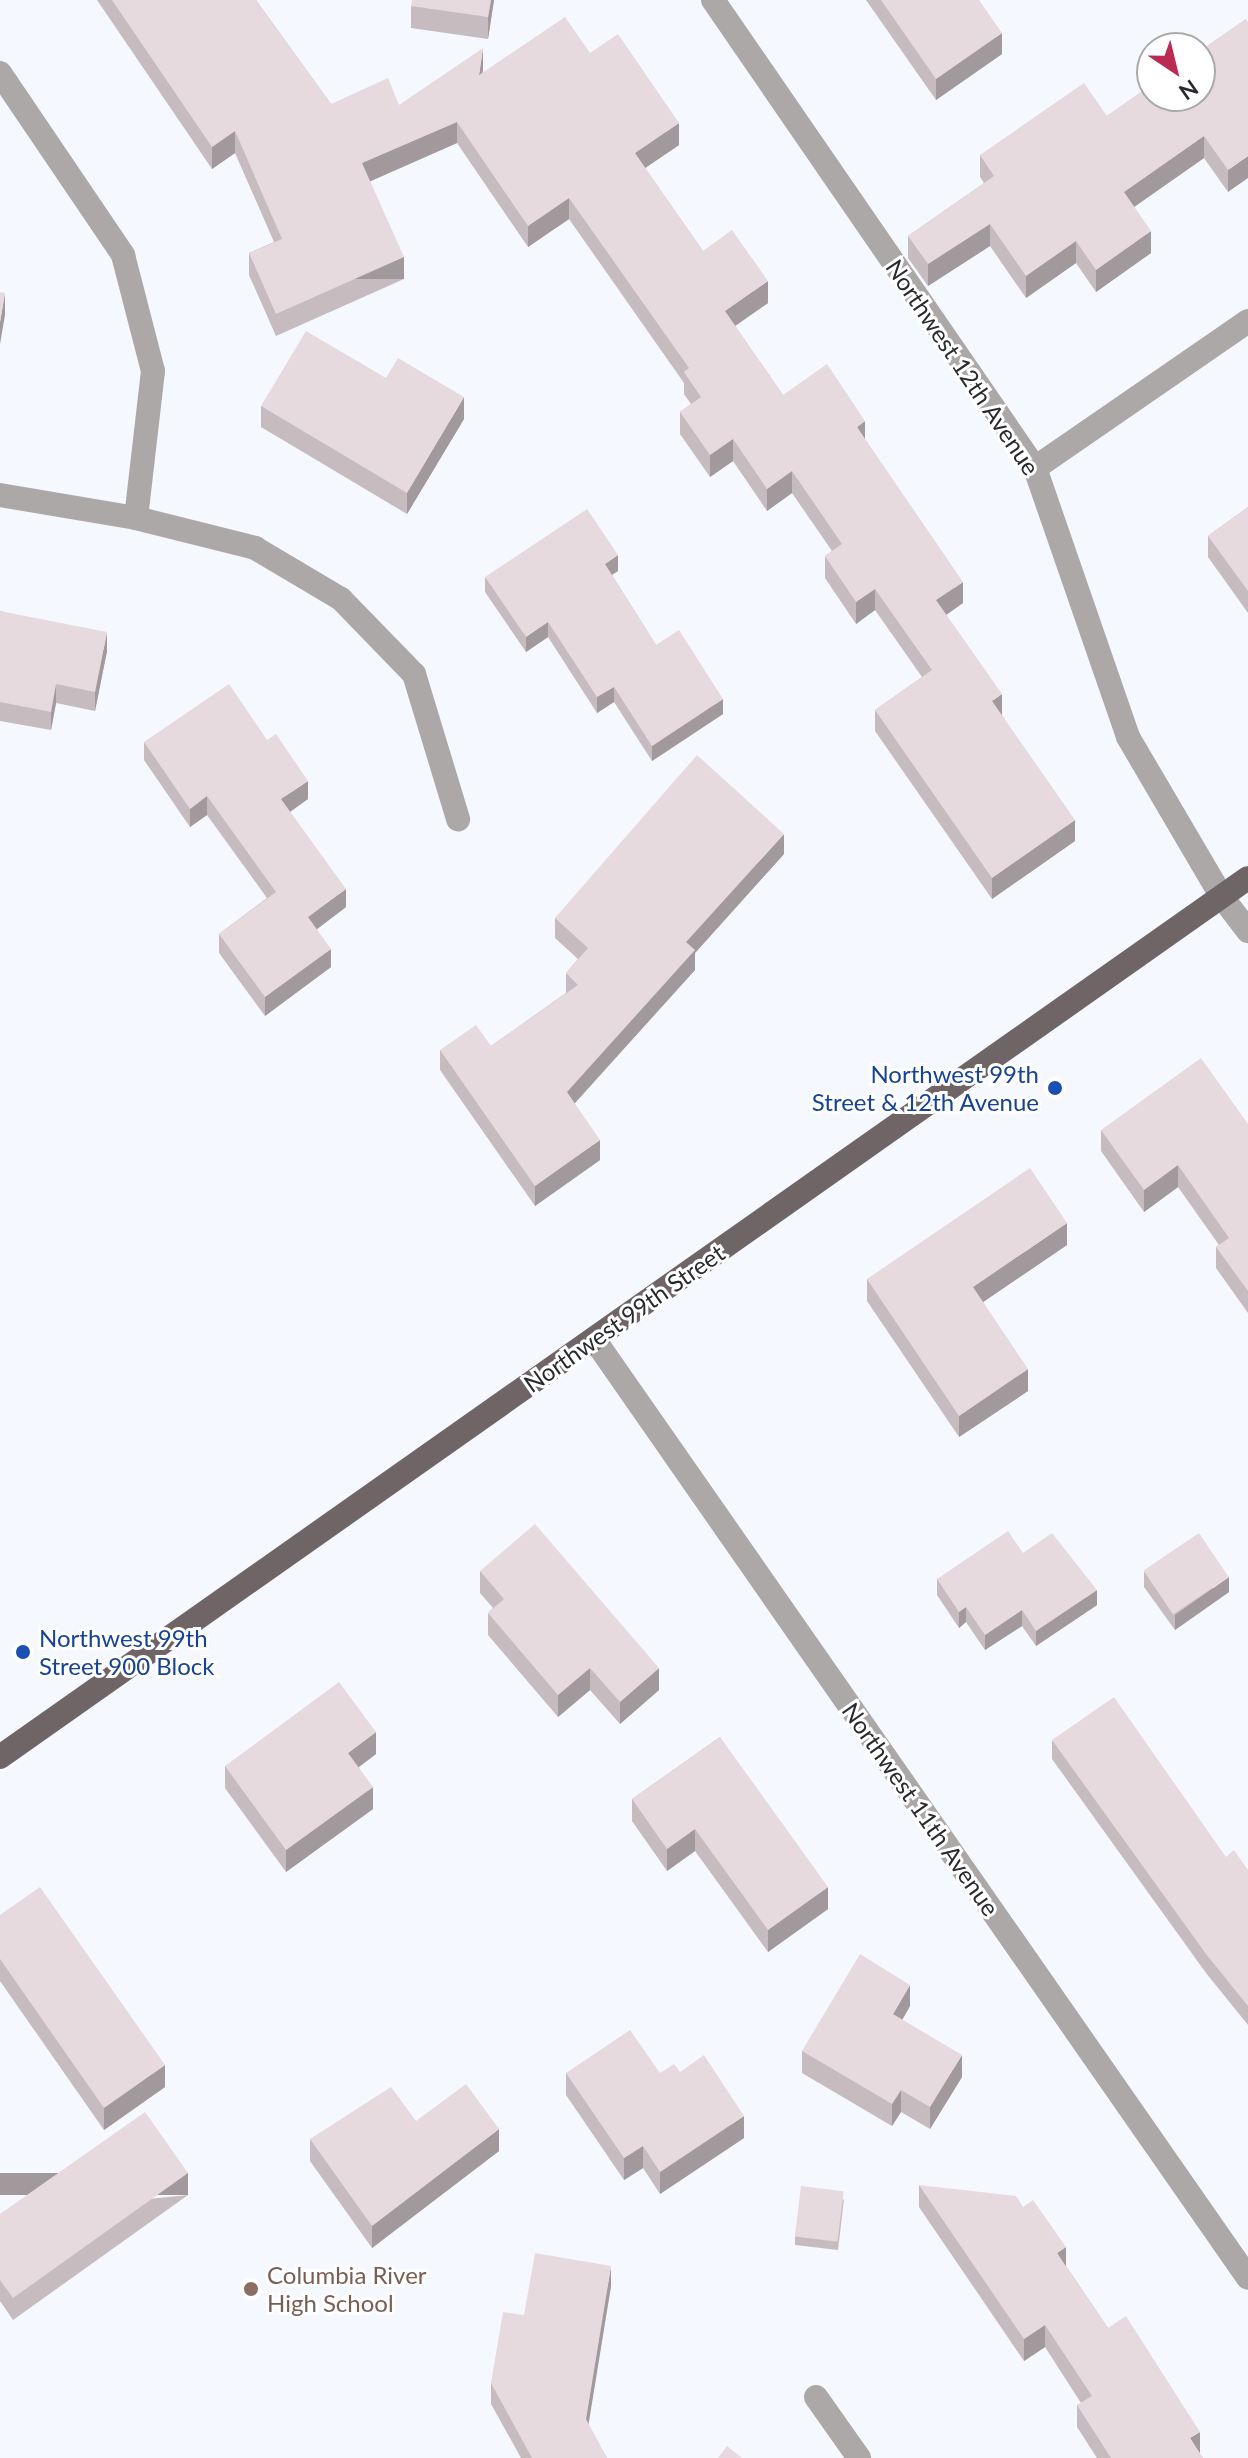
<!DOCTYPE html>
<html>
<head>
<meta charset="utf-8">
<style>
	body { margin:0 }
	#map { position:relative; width:1248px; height:2458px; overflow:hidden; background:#f6f8ff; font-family:Lato,sans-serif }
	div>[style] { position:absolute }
	.minor>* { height:24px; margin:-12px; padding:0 12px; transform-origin:12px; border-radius:12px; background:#ada8a8 }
	.major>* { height:24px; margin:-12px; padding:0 12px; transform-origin:12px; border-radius:12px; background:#6f6566 }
	.wall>* { inset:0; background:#c6bbbf }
	.shaded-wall>* { inset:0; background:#a1999b; transform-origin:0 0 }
	.building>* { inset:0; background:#e6dade; transform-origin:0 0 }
	.dots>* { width:22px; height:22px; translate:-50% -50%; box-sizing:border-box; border:4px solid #fff; border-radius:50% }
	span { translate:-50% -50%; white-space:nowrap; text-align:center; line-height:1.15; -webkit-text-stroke:6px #fff; paint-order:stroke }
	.street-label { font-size:24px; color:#292a2e }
	.transit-label { font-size:24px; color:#164399 }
	.right { translate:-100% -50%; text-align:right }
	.left { translate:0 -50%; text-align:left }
	.education-label { font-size:24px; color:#785e54 }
	.north { position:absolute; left:1136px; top:32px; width:80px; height:80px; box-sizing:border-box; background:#fff; border:2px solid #a9aaab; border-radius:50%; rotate:145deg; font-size:22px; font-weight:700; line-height:32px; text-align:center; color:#292a2e }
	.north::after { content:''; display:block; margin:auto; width:28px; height:36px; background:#ba2a53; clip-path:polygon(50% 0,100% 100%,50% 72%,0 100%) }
</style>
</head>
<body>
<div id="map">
	<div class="minor">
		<i style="left:713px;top:0;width:568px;rotate:55.47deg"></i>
		<i style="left:1035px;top:468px;width:285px;rotate:70.9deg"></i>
		<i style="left:1128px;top:737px;width:186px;rotate:59.6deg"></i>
		<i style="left:1222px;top:897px;width:43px;rotate:52.6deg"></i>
		<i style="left:0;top:73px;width:220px;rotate:55.9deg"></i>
		<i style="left:123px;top:255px;width:120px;rotate:75.5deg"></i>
		<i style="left:153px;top:371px;width:148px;rotate:96.6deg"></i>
		<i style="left:1035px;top:468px;width:259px;rotate:-34.6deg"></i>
		<i style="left:0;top:495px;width:138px;rotate:9.6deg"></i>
		<i style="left:136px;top:518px;width:123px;rotate:14.1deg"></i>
		<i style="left:255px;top:548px;width:100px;rotate:30.7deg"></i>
		<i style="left:341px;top:599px;width:105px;rotate:45.8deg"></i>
		<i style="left:414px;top:674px;width:152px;rotate:73.1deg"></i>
		<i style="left:594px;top:1339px;width:1144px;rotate:55.14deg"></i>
		<i style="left:816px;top:2397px;width:75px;rotate:54.8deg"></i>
	</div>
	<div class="major">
		<i style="left:0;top:1757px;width:1526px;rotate:-35.16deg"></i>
	</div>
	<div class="wall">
		<i style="clip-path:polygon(97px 0,256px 0,331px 104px,399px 105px,483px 72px,590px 53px,679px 145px,645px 168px,703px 251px,768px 303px,735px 326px,783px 395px,865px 439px,963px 603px,946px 615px,1002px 715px,1075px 841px,992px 899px,875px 731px,875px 710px,922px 677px,875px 610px,856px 624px,825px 578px,825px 556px,832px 551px,792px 493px,767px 511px,733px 461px,710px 477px,680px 434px,680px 412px,691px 404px,684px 394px,684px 383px,569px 219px,528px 247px,457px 143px,370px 181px,404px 279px,276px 336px,249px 275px,249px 253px,274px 242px,235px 153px,212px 169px)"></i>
		<i style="clip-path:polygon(494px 0,488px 39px,411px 28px,411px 6px)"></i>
		<i style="clip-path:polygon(866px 0,979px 0,1002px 54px,936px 100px)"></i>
		<i style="clip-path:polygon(1246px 19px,1228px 192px,1204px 158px,1134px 207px,1151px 253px,1096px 292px,1076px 263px,1026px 298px,990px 246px,928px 286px,908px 258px,908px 236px,984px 183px,980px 177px,980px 155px,1107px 116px)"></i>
		<i style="clip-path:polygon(261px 406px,464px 419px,407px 514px,261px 427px)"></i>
		<i style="clip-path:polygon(1248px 507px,1248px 613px,1208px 557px,1208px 536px)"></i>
		<i style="clip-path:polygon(618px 571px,612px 575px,656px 645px,723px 714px,652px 761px,614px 702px,597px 713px,548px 637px,526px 652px,485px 592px,485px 577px)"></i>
		<i style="clip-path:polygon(0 611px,107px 651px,95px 711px,56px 703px,51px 730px,0 721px)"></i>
		<i style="clip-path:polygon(144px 742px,308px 799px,290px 812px,346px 907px,317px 929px,331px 967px,265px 1016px,219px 953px,219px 934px,267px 898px,207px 815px,190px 827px,144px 760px)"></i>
		<i style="clip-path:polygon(784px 854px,695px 953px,695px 970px,574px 1103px,600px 1160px,535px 1206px,440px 1070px,440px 1050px,491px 1046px,566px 993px,566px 973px,578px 959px,555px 938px,555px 918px)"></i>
		<i style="clip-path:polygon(1248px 1124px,1248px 1313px,1216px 1268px,1216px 1247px,1219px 1245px,1178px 1187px,1144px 1212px,1101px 1151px,1101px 1130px)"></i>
		<i style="clip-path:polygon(1067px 1245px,983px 1302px,1028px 1391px,959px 1437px,867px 1301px,867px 1279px)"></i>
		<i style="clip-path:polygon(1023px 1553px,1097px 1605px,1036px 1646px,1022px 1626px,985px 1650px,966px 1622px,959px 1628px,937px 1595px,937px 1579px)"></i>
		<i style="clip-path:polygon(480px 1571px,659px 1690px,620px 1724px,590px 1690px,558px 1717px,488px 1635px,488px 1613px,493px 1608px,480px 1593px)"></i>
		<i style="clip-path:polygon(1144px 1572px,1229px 1592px,1175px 1630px,1144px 1587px)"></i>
		<i style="clip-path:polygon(720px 1737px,828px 1909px,768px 1952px,695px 1851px,667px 1871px,632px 1821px,632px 1799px)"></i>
		<i style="clip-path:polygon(1052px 1740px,1226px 1857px,1248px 1870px,1248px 2025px,1206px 1973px,1052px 1759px)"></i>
		<i style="clip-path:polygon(376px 1754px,359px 1767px,373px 1809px,286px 1872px,225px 1788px,225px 1766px)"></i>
		<i style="clip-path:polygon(0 1915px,165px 2087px,104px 2130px,0 1981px)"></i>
		<i style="clip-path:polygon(910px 2006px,902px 2020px,962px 2077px,930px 2129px,901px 2112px,892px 2126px,802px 2073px,802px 2051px)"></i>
		<i style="clip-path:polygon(680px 2072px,744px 2138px,660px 2194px,643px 2168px,624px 2180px,566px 2095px,566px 2073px,660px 2073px)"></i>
		<i style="clip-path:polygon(416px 2121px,499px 2151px,372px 2248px,310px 2161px,310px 2139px)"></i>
		<i style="clip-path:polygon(919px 2185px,1066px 2266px,1108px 2328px,1203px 2458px,1097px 2458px,1077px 2427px,1077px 2405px,1081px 2403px,1045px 2347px,1024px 2361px,919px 2207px)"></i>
		<i style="clip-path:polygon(188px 2195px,13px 2320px,0 2301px,0 2214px)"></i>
		<i style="clip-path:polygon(844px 2199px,838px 2250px,795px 2245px,795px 2237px)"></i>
		<i style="clip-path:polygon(611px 2286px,588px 2424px,607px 2458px,521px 2458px,491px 2404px,491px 2383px,524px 2315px)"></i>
	</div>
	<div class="shaded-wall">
		<i style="clip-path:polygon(491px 0,494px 0,488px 39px,488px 17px)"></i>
		<i style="clip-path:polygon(1002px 33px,1002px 54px,936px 100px,936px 79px)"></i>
		<i style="clip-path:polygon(483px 48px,483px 70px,479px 97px,479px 75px)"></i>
		<i style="clip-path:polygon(457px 122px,457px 143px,362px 185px,362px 163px)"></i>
		<i style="clip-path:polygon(679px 123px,679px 145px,635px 175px,635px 153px)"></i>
		<i style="clip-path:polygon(235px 131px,235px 153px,212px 169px,212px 147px)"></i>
		<i style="clip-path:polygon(1204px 136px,1204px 158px,1124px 214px,1124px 192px)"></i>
		<i style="clip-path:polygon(1248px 156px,1248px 178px,1228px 192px,1228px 170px)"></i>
		<i style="clip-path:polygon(569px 198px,569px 219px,528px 247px,528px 226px)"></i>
		<i style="clip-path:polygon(990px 224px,990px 246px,928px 286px,928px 264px)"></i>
		<i style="clip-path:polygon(1151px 231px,1151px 253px,1096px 292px,1096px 270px)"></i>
		<i style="clip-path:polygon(1076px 241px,1076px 263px,1026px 298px,1026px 276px)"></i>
		<i style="left:404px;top:257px;width:22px;height:140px;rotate:90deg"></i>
		<i style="clip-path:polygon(768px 281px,768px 303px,725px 333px,725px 311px)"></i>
		<i style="clip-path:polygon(5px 293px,5px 315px,0 344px,0 322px)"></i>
		<i style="clip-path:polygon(464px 397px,464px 419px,407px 514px,407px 493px)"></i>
		<i style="clip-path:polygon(865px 421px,865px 442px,857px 427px)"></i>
		<i style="clip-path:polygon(733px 439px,733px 461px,710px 477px,710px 455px)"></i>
		<i style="clip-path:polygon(792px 471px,792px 493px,767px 511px,767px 489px)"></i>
		<i style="clip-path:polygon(618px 555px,618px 571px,605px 579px,605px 564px)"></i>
		<i style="clip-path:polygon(963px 582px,963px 603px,936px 622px,936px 600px)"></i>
		<i style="clip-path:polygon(875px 589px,875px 610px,856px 624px,856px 602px)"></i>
		<i style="clip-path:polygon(548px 622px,548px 637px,526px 652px,526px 637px)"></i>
		<i style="clip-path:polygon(107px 632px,107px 651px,95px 711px,95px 692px)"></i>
		<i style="clip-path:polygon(56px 684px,56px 703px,51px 730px,51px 712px)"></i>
		<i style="clip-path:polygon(614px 687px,614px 702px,597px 713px,597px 697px)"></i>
		<i style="clip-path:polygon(1002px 694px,1002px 716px,992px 701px)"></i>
		<i style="clip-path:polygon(723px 699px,723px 714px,652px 761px,652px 746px)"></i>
		<i style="clip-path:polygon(308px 781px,308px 799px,281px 818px,281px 799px)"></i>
		<i style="clip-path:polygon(207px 796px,207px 815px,190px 827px,190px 809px)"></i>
		<i style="clip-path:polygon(1075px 820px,1075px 841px,992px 899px,992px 878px)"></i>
		<i style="clip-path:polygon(784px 834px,784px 854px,695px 953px,695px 970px,567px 1112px,567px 1092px,686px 942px)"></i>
		<i style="clip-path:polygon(346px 889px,346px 907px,308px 936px,308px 917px)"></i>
		<i style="clip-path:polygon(331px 949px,331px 967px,265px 1016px,265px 997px)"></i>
		<i style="clip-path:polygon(600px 1140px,600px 1160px,535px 1206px,535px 1186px)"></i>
		<i style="clip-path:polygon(1178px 1165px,1178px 1187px,1144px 1212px,1144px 1190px)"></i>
		<i style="clip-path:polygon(1067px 1223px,1067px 1245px,973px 1309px,973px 1287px)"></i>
		<i style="clip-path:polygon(1028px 1369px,1028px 1391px,959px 1437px,959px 1416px)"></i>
		<i style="clip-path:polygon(1229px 1577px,1229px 1592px,1175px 1630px,1175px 1615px)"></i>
		<i style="clip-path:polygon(1097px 1590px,1097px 1605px,1036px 1646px,1036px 1631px)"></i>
		<i style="clip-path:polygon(966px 1607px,966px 1622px,959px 1628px,959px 1612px)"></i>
		<i style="clip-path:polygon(1022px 1610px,1022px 1626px,985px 1650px,985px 1635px)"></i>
		<i style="clip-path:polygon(590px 1668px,590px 1690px,558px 1717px,558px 1695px)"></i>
		<i style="clip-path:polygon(659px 1668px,659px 1690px,620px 1724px,620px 1702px)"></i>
		<i style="clip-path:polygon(376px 1732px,376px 1754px,348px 1775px,348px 1753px)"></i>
		<i style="clip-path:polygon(373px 1787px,373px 1809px,286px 1872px,286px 1850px)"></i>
		<i style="clip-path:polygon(695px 1829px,695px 1851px,667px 1871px,667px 1849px)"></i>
		<i style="clip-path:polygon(828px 1887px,828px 1909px,768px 1952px,768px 1930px)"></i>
		<i style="clip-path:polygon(910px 1985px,910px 2006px,893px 2036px,893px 2014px)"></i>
		<i style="clip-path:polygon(962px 2055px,962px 2077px,930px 2129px,930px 2107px)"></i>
		<i style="clip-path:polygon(165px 2065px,165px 2087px,104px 2130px,104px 2108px)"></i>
		<i style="clip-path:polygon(901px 2090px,901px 2112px,892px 2126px,892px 2104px)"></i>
		<i style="clip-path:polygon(744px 2116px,744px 2138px,660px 2194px,660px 2172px)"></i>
		<i style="clip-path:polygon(499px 2129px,499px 2151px,372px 2248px,372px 2226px)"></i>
		<i style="clip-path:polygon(643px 2146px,643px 2168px,624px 2180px,624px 2158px)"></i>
		<i style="left:188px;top:2173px;width:22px;height:215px;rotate:90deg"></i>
		<i style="clip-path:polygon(1066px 2247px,1066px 2269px,1057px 2253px)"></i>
		<i style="clip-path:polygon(611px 2266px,611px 2286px,586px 2440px,586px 2419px)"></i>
		<i style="clip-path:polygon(1045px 2325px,1045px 2347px,1024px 2361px,1024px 2339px)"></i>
		<i style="clip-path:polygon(1200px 2432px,1200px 2454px,1190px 2438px)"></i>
	</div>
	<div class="building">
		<i style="clip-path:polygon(112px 0,256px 0,331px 104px,388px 78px,399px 105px,483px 48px,479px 75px,565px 17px,590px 53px,618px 34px,679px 123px,635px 153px,703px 251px,732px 230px,768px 281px,725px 311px,783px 395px,827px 364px,865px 421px,857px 427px,963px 582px,936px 600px,1002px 694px,992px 701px,1075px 820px,992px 878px,875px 710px,932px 670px,875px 589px,856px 602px,825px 556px,842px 544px,792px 471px,767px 489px,733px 439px,710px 455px,680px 412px,701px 397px,684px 372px,689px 368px,569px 198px,528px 226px,457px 122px,362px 163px,404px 257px,276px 314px,249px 253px,282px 239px,235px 131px,212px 147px)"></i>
		<i style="clip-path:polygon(412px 0,491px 0,488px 17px,411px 6px)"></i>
		<i style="clip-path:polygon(881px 0,979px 0,1002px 33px,936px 79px)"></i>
		<i style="clip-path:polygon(1246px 19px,1248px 22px,1248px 156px,1228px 170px,1204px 136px,1124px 192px,1151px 231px,1096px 270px,1076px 241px,1026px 276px,990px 224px,928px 264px,908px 236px,994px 176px,980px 155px,1084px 83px,1107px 116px,1152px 84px,1152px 96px,1200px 96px,1200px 51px)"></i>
		<i style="clip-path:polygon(0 292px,5px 293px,0 322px)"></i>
		<i style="clip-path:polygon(306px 331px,386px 378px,398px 358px,464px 397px,407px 493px,261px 406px)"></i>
		<i style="clip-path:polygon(1248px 507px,1248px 591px,1208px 536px)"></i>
		<i style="clip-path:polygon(587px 509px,618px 555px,605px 564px,656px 645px,679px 630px,723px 699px,652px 746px,614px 687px,597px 697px,548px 622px,526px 637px,485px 577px)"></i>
		<i style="clip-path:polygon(0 611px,107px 632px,95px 692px,56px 684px,51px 712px,0 702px)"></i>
		<i style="clip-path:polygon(229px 684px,267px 740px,276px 734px,308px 781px,281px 799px,346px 889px,308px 917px,331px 949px,265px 997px,219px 934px,276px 892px,207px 796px,190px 809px,144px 742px)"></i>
		<i style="clip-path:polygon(697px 755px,784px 834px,686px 942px,695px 950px,567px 1092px,600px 1140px,535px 1186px,440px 1050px,476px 1025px,491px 1046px,578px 985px,566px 973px,588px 948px,555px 918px)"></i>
		<i style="clip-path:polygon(1201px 1058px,1248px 1124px,1248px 1291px,1216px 1247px,1229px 1238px,1178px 1165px,1144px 1190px,1101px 1130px)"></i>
		<i style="clip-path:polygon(1030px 1168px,1067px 1223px,973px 1287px,1028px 1369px,959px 1416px,867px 1279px)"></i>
		<i style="clip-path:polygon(535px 1524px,659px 1668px,620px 1702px,590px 1668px,558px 1695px,488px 1613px,504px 1599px,480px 1571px)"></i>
		<i style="clip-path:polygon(1008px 1531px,1023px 1553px,1052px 1533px,1097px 1590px,1036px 1631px,1022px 1610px,985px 1635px,966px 1607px,959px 1612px,937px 1579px)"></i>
		<i style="left:1199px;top:1533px;width:53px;height:67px;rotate:56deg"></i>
		<i style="clip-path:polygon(339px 1682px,376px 1732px,348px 1753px,373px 1787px,286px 1850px,225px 1766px)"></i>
		<i style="clip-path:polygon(1114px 1697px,1226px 1857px,1234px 1850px,1248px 1870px,1248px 2006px,1206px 1954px,1052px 1740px)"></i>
		<i style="clip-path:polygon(720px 1737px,828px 1887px,768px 1930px,695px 1829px,667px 1849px,632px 1799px)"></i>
		<i style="clip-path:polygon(40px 1887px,165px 2065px,104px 2108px,0 1959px,0 1915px)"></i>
		<i style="clip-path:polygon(860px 1954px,910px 1985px,893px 2014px,962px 2055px,930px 2107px,901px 2090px,892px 2104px,802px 2051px)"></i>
		<i style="clip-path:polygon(630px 2030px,660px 2073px,674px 2064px,680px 2072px,704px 2055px,744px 2116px,660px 2172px,643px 2146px,624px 2158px,566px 2073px)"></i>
		<i style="clip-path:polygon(466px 2084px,499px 2129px,372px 2226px,310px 2139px,391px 2087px,416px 2121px)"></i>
		<i style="clip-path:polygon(145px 2112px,188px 2173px,13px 2298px,0 2280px,0 2214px)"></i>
		<i style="clip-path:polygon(919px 2185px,1016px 2196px,1023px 2207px,1033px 2200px,1066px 2247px,1057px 2253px,1108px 2328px,1126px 2316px,1200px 2432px,1190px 2438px,1203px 2458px,1111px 2458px,1077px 2405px,1092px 2396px,1045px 2325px,1024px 2339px)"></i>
		<i style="left:801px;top:2186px;width:43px;height:51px;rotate:7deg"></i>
		<i style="clip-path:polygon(535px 2253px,611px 2266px,586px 2419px,607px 2458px,532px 2458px,491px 2383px,503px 2312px,524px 2315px)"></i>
		<i style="clip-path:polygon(727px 2446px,742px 2458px,718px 2458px)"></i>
	</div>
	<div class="dots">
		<i style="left:1055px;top:1088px;background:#1a4fb4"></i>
		<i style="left:23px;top:1652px;background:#1a4fb4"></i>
		<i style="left:251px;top:2289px;background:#8d6e63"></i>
	</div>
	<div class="street-label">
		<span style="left:963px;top:367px;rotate:56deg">Northwest 12th Avenue</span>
		<span style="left:624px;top:1318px;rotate:-35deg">Northwest 99th Street</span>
		<span style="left:921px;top:1809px;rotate:55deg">Northwest 11th Avenue</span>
	</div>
	<div class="transit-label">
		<span class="right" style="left:1039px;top:1088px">Northwest 99th<br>Street &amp; 12th Avenue</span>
		<span class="left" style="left:39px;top:1652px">Northwest 99th<br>Street 900 Block</span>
	</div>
	<div class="education-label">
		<span class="left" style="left:267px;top:2289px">Columbia River<br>High School</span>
	</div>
	<div class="north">N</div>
</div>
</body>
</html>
